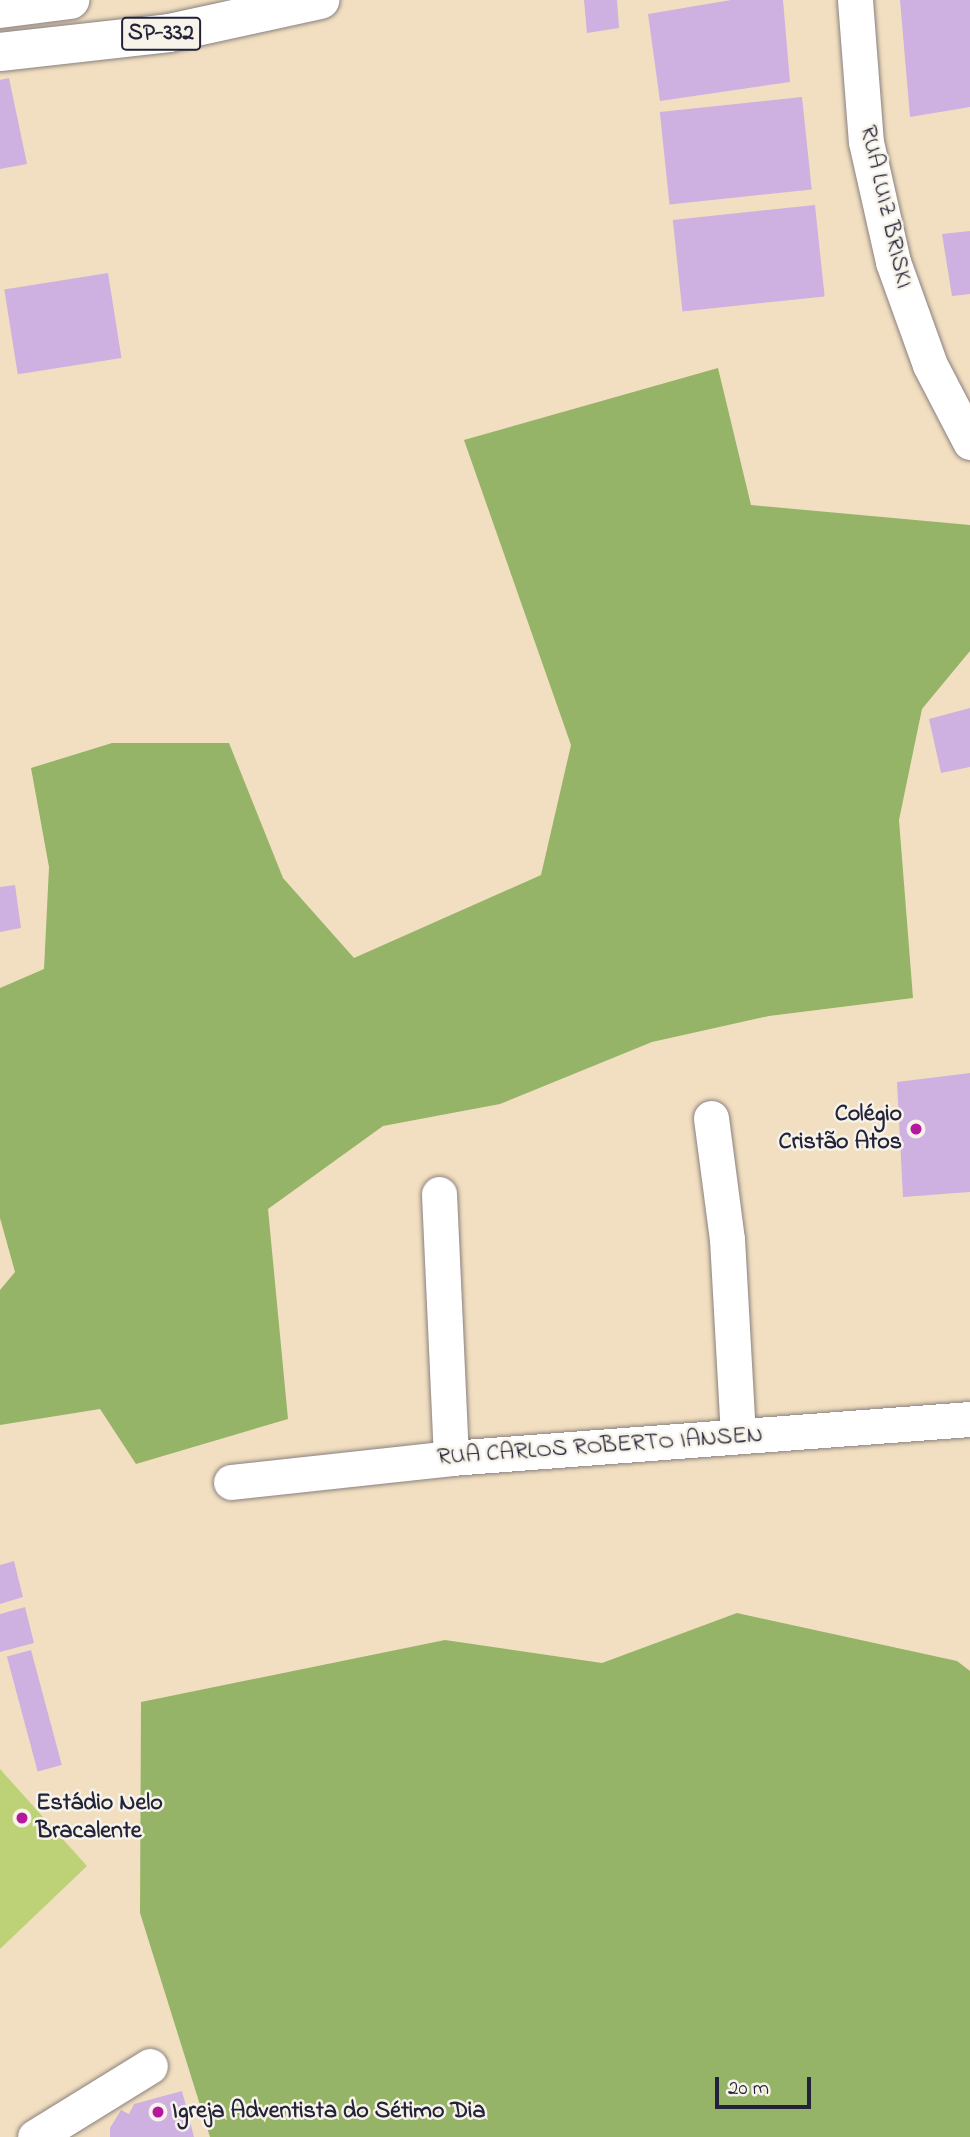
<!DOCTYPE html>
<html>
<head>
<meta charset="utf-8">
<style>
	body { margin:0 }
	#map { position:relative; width:970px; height:2137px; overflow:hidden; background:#f2dfc1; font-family:"Indie Flower",sans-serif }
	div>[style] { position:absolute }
	.green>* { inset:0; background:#bdd276 }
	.forest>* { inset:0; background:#96b467 }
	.building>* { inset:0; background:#ceb1e0; transform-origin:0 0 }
	.roads { filter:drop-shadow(0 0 2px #8a807e) drop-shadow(0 0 2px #8a807e) }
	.street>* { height:35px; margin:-17.5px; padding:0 17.5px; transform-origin:17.5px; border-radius:17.5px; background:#fff }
	.primary>* { height:38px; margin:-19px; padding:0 19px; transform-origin:19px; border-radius:19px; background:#fff }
	.dots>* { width:19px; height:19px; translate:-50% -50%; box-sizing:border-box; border:4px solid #f7f3e8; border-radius:50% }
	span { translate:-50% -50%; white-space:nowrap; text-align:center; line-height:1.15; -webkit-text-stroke:5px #f7f3e8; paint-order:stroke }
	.shield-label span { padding:2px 5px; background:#f7f3e8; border:2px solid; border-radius:5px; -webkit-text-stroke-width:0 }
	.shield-label { font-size:23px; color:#22223b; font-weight:700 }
	.street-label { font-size:24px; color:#22223b }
	.poi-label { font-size:24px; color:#22223b; font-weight:700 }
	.right { translate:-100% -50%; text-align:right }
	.left { translate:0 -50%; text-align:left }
	.scale { position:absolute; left:715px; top:2077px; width:96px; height:32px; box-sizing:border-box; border:4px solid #22223b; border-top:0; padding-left:9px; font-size:21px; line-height:24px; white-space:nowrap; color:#22223b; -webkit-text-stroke:5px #f7f3e8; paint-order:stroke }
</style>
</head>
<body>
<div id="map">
	<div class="green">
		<i style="clip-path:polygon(0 1769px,87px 1866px,0 1949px)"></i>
	</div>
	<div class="forest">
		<i style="clip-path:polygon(718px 368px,751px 505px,970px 525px,970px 651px,922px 709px,899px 820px,913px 998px,769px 1016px,652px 1042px,500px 1104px,383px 1126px,268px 1209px,288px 1419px,136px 1464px,100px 1409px,0 1425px,0 1290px,15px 1272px,0 1218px,0 988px,44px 969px,49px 867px,31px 768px,112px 743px,229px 743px,283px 878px,354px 958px,541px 875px,571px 745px,464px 440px)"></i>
		<i style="clip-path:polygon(737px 1613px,957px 1661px,970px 1671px,970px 2137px,210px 2137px,140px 1913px,141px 1702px,445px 1640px,602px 1663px)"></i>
	</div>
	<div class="building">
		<i style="clip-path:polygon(584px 0,617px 0,619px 28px,587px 33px)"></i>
		<i style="clip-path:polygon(731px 0,783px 0,790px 82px,660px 101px,648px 14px)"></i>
		<i style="clip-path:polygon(900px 0,970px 0,970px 107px,910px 117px)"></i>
		<i style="clip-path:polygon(9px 78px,27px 164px,0 169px,0 80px)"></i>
		<i style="left:802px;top:97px;width:93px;height:143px;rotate:84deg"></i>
		<i style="left:815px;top:205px;width:92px;height:143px;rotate:84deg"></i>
		<i style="clip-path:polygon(970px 231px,970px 294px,952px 296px,942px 234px)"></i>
		<i style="left:108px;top:273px;width:86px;height:105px;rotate:81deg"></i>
		<i style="clip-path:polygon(970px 708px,970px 767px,941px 773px,929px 719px)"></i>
		<i style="clip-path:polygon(15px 885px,21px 928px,0 932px,0 887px)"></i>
		<i style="clip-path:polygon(970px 1073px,970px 1192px,903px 1197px,897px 1082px)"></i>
		<i style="clip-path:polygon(14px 1561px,23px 1597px,0 1604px,0 1565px)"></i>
		<i style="clip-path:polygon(25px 1607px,34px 1643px,0 1652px,0 1614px)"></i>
		<i style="left:31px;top:1650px;width:119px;height:25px;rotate:75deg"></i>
		<i style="clip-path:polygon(182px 2091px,194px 2137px,110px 2137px,110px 2128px,121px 2110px,129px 2114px,134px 2104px)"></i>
	</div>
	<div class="roads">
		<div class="street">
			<i style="left:855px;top:0;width:142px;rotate:85.6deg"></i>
			<i style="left:866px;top:142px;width:123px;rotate:77.3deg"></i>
			<i style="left:893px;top:262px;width:109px;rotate:70.2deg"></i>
			<i style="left:930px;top:365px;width:87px;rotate:62.5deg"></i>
			<i style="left:711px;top:1118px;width:122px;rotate:82.5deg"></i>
			<i style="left:727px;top:1239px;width:197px;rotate:86.8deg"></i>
			<i style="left:439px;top:1194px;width:264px;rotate:87.4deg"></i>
			<i style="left:231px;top:1482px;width:221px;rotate:-6.2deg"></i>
			<i style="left:451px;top:1458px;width:520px;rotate:-4.3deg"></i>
			<i style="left:35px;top:2137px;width:135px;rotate:-31.7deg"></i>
		</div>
		<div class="primary">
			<i style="left:0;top:9px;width:71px;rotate:-7.3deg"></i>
			<i style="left:0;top:52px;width:170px;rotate:-6.4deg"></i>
			<i style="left:169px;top:33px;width:155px;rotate:-12.3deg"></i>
		</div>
	</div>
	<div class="dots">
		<i style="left:916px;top:1129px;background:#b5179e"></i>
		<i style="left:22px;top:1818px;background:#b5179e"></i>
		<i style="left:158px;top:2112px;background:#b5179e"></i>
	</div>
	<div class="shield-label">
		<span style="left:161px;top:34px">SP-332</span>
	</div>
	<div class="street-label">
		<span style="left:885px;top:207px;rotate:77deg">RUA LUIZ BRISKI</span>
		<span style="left:600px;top:1447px;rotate:-4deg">RUA CARLOS ROBERTO IANSEN</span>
	</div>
	<div class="poi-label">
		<span class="right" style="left:902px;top:1129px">Colégio<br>Cristão Atos</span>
		<span class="left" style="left:36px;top:1818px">Estádio Nelo<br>Bracalente</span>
		<span class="left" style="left:172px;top:2112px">Igreja Adventista do Sétimo Dia</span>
	</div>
	<div class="scale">20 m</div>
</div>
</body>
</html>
